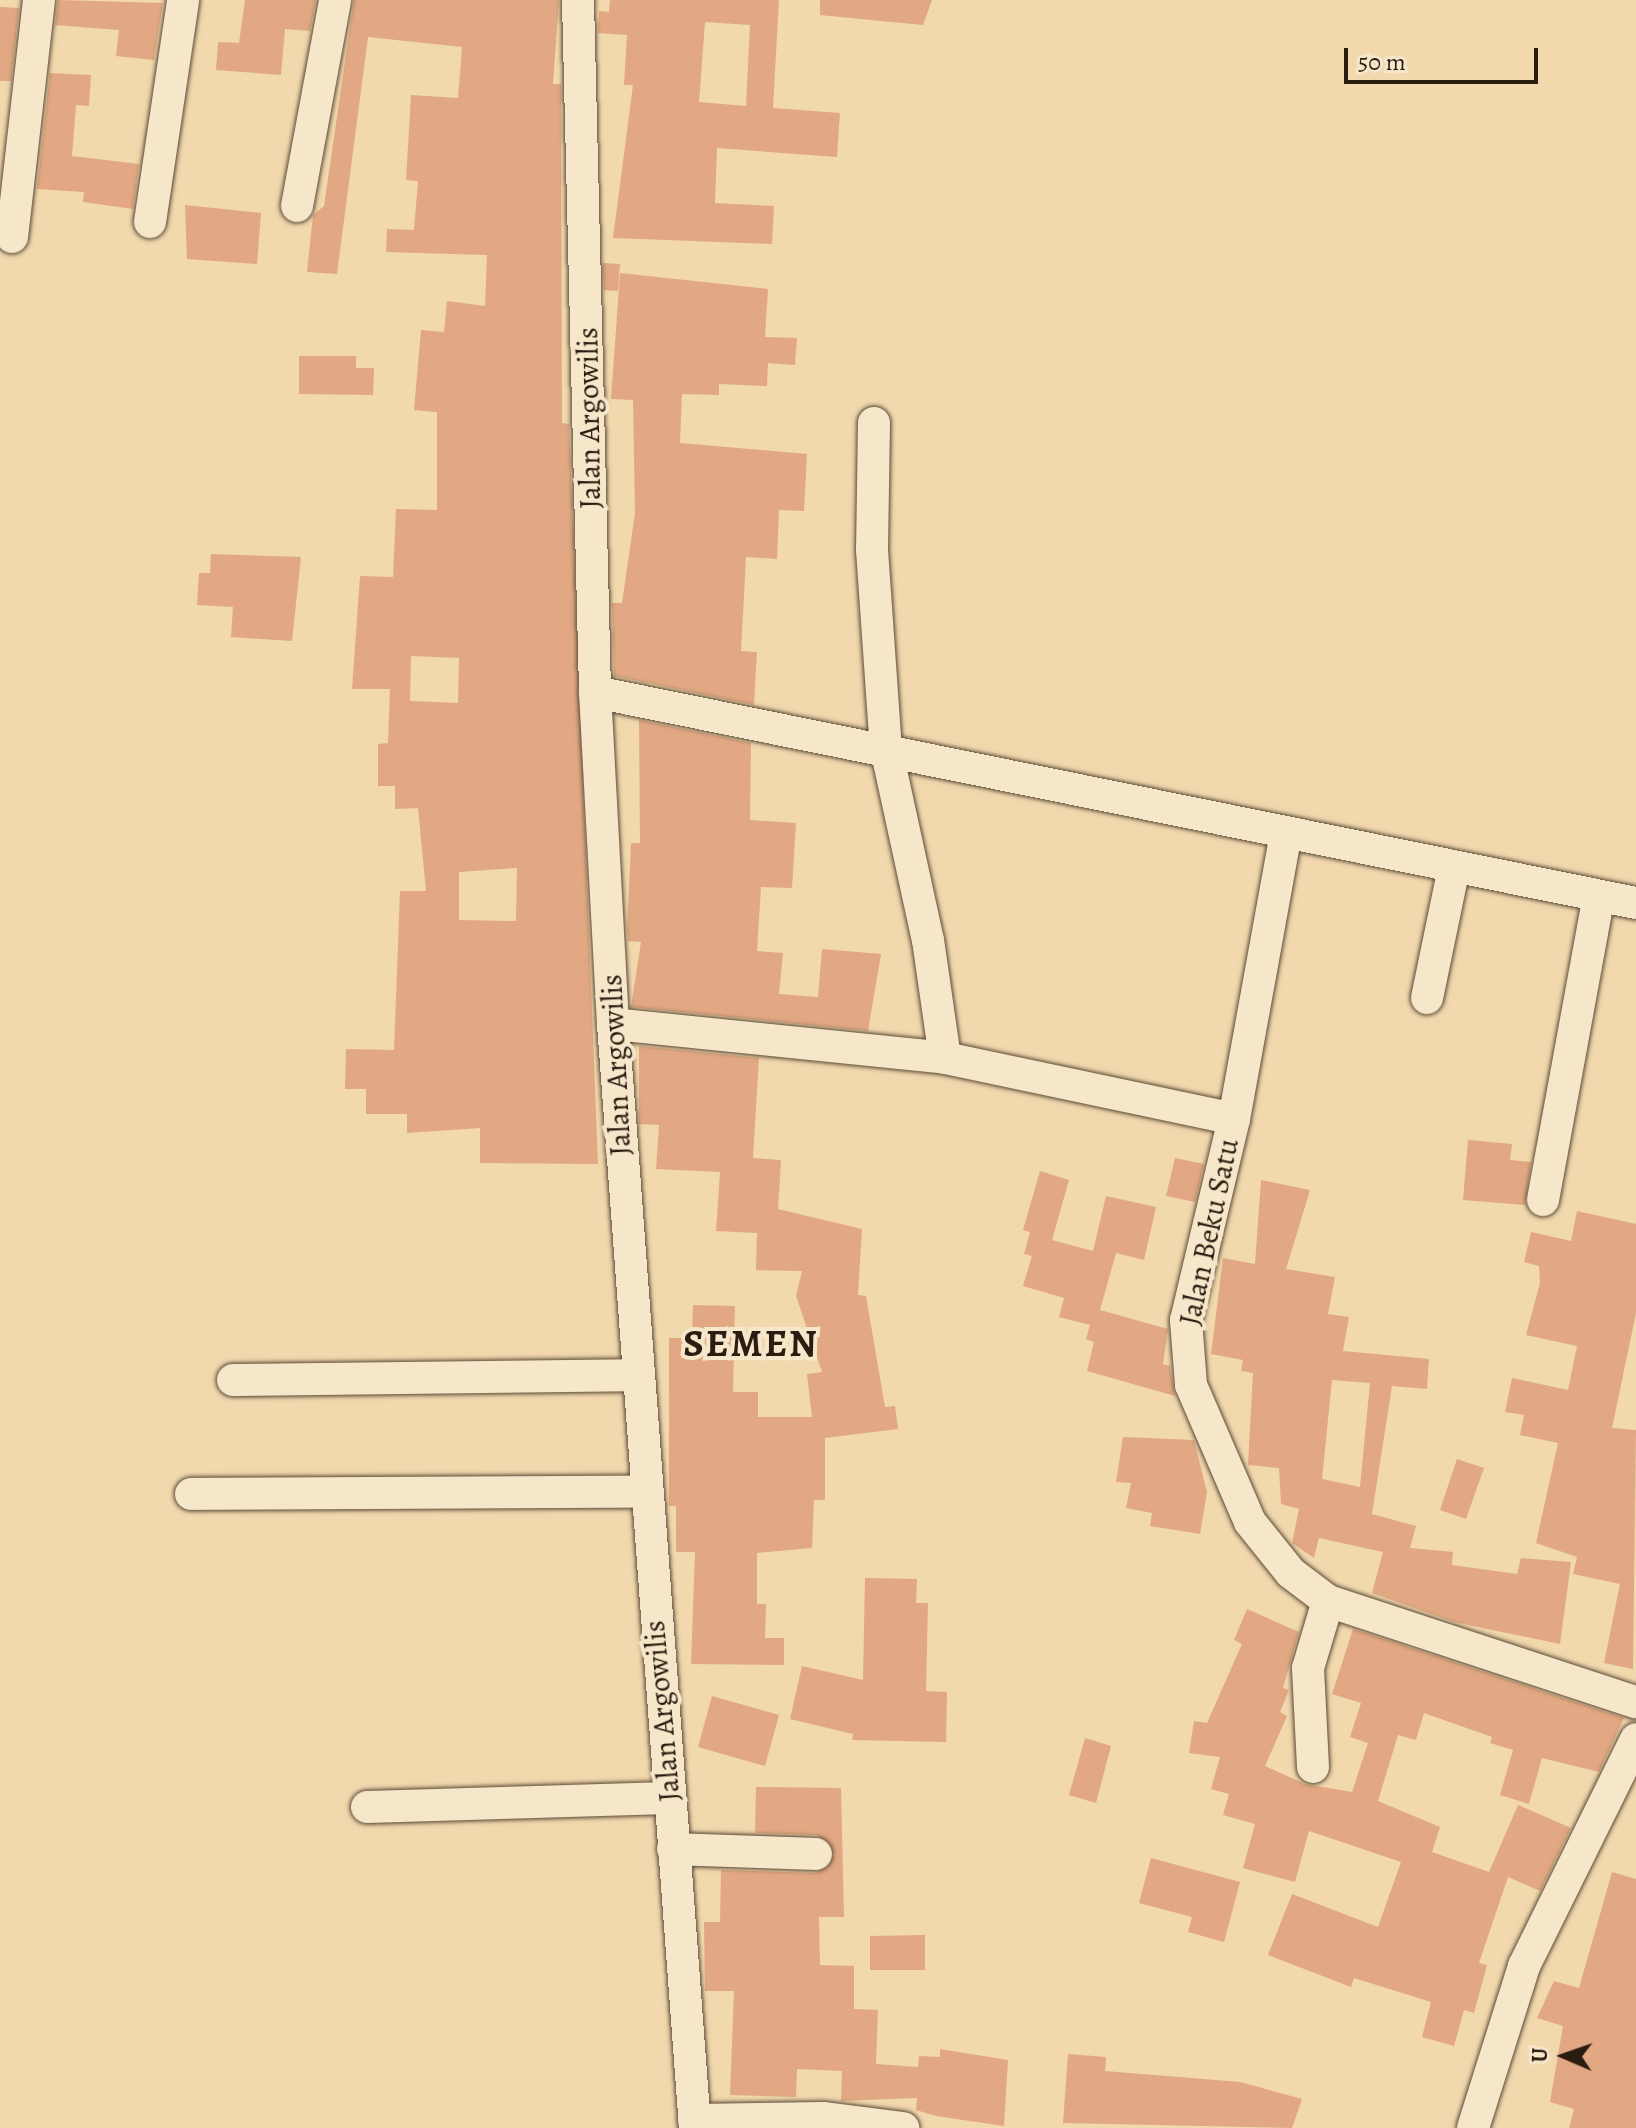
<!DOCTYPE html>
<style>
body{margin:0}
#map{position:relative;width:1636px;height:2128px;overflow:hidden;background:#f1d8ad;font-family:Alegreya,serif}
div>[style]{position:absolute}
.building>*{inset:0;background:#e1a883}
.roads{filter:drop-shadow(0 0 2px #5c4b38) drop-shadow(0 0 2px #5c4b38)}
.minor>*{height:32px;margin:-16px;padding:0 16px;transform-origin:16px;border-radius:16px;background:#f6e6ca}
span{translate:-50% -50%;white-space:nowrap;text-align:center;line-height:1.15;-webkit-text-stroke:8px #f6e6ca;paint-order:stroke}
.street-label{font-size:30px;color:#2b1c11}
.district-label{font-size:38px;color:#2b1c11;font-weight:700;letter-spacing:2px}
.north{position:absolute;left:1524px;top:2016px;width:80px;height:80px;-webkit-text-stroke:6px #f6e6ca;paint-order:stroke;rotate:272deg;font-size:22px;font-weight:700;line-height:32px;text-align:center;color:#2b1c11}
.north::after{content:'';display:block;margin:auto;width:28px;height:36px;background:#2b1c11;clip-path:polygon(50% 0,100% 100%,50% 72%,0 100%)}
.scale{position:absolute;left:1344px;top:48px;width:194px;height:36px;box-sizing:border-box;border:4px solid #2b1c11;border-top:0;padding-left:10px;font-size:24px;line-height:28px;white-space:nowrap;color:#2b1c11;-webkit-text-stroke:6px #f6e6ca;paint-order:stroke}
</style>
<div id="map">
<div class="building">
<div style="clip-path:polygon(58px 0,163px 3px,154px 60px,116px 56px,119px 30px,55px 25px)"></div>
<div style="clip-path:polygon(245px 0,316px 0,310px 31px,285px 29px,281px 75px,216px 70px,218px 42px,239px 43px)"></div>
<div style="clip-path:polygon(evenodd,354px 0,559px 0,553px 84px,561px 84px,562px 423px,569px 424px,598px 1164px,480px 1163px,480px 1128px,407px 1133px,407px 1114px,366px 1114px,366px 1089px,345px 1089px,346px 1049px,394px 1050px,400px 891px,426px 891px,418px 808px,395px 809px,395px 786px,378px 786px,378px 744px,388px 743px,390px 689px,352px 689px,360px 576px,393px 577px,396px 509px,437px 510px,437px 412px,414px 410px,421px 330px,444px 332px,447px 301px,485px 306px,487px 255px,386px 252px,387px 229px,414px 230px,418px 181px,406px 180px,411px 95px,458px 98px,462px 47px,368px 37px,337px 274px,307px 272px,313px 215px,324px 206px,354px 0,411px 656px,459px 658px,458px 703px,410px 701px,411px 656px,354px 0,517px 868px,516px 921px,459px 920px,459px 872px,517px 868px)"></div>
<div style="clip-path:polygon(evenodd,610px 0,779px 0,773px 108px,840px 113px,837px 157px,717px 148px,715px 203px,774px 206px,772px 244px,613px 238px,633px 85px,624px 85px,627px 35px,598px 33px,599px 11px,609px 12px,610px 0,705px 22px,750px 25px,746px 106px,699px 102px,705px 22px)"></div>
<div style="clip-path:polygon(820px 0,932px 0,923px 25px,820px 15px)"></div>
<div style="clip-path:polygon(0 7px,19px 8px,11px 81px,0 81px)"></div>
<div style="clip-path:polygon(50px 73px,91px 75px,89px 106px,76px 105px,72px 156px,139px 164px,133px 209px,83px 202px,84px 192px,37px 189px)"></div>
<div style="clip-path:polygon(185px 205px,261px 213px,257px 264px,187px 259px)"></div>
<div style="clip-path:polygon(603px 263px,620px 264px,618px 291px,604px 290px)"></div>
<div style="clip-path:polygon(620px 273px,768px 289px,765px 337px,797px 338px,795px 365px,768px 363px,767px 386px,719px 384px,719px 395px,682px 394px,680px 443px,807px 454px,804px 511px,779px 510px,777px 559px,746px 557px,741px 651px,757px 652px,754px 705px,614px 676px,612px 603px,622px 603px,635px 513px,633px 400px,611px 399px)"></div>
<div style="clip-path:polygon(299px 356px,356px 356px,356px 368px,374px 368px,373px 395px,299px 394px)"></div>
<div style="clip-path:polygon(211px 554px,301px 557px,292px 641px,231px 637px,233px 607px,197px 605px,199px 573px,210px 573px)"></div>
<div style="clip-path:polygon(639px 720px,751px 743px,750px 820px,796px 823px,792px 888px,761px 887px,757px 951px,783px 953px,779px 994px,818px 997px,822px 949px,881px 954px,868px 1031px,631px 1007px,641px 942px,628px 941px,627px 930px,631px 843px,640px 843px)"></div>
<div style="clip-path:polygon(639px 1046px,759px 1058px,753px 1158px,781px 1160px,778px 1209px,862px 1229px,858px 1295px,866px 1296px,885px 1407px,895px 1406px,898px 1429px,825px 1438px,825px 1500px,814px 1500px,812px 1548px,757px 1553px,757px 1604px,766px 1604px,765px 1638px,784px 1638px,784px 1665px,691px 1664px,695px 1552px,676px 1552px,676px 1506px,669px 1506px,669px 1338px,692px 1338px,693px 1305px,735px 1306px,733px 1392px,758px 1392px,758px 1417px,812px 1417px,807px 1374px,822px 1372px,796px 1296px,802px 1271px,756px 1270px,757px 1233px,716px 1231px,720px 1172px,656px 1169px,659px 1125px,639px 1124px)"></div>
<div style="clip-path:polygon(1468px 1140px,1512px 1144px,1510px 1160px,1531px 1162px,1525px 1205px,1463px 1200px)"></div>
<div style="clip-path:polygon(1175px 1158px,1204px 1164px,1195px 1202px,1166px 1196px)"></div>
<div style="clip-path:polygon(1040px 1171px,1069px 1180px,1052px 1240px,1093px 1251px,1106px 1196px,1156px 1207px,1144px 1260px,1116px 1253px,1100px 1310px,1168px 1329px,1163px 1364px,1170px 1366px,1175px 1396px,1087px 1371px,1094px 1342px,1086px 1339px,1090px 1325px,1059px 1317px,1064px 1298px,1023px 1286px,1032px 1256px,1024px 1254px,1030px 1232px,1023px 1230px)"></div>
<div style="clip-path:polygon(evenodd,1261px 1180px,1310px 1190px,1286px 1269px,1335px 1277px,1328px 1314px,1349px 1317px,1343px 1351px,1429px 1359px,1427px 1389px,1392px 1386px,1372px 1514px,1416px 1526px,1410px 1548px,1453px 1552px,1452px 1565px,1517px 1574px,1521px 1558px,1571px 1562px,1560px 1644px,1454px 1622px,1372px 1593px,1383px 1552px,1319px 1538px,1314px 1558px,1292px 1543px,1299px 1509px,1281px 1504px,1279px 1468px,1248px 1465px,1253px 1373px,1241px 1371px,1243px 1360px,1211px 1354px,1223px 1258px,1255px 1264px,1261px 1180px,1332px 1380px,1370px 1383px,1360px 1487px,1322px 1479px,1332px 1380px)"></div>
<div style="clip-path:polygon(1577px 1211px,1636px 1224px,1636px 1313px,1612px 1428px,1636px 1430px,1633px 1669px,1604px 1663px,1620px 1584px,1573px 1574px,1577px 1557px,1536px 1543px,1558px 1443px,1520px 1435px,1524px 1415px,1505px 1412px,1512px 1378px,1568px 1390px,1577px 1346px,1526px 1335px,1540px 1283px,1539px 1266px,1524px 1262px,1531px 1232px,1571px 1241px)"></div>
<div style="clip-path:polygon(1123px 1437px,1194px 1440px,1207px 1492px,1200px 1534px,1150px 1526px,1152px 1513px,1126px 1508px,1131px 1483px,1116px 1482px)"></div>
<div style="clip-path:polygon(1457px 1459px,1484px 1468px,1466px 1519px,1440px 1510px)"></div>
<div style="clip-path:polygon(865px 1578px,917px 1579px,916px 1603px,928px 1603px,926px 1691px,947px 1692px,946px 1742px,852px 1740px,853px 1734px,790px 1719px,802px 1666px,863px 1680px)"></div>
<div style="clip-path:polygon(1247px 1609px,1299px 1632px,1283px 1688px,1289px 1690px,1280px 1712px,1287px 1716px,1265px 1766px,1305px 1784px,1352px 1792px,1368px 1743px,1350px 1737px,1361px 1703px,1332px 1694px,1353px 1629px,1624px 1718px,1599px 1772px,1542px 1758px,1529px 1804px,1500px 1795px,1513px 1750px,1490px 1743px,1492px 1737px,1424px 1713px,1416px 1740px,1398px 1735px,1378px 1801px,1440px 1827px,1432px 1852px,1489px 1872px,1518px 1805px,1571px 1828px,1540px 1891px,1508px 1877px,1479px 1963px,1487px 1965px,1474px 2013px,1464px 2010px,1454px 2046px,1422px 2037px,1431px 2002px,1354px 1978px,1351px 1987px,1268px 1955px,1292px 1894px,1378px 1927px,1401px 1862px,1309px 1831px,1295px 1882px,1243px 1868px,1255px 1824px,1223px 1815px,1229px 1794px,1211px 1789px,1220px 1757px,1189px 1753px,1194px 1721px,1207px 1723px,1242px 1644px,1234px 1640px)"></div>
<div style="clip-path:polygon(712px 1696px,779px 1715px,765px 1766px,698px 1747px)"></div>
<div style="clip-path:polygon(1085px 1738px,1111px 1746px,1096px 1803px,1069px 1795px)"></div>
<div style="clip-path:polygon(756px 1787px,841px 1788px,844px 1917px,819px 1917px,820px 1965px,854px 1966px,854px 2009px,878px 2010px,876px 2064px,918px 2067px,919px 2056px,940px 2057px,940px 2049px,1008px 2060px,1004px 2126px,936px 2116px,916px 2110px,917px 2098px,841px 2101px,842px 2071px,797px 2069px,796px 2097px,730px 2095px,734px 1991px,705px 1991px,704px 1922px,720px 1922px,721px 1870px,816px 1873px,835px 1855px,817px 1835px,755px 1833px)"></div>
<div style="clip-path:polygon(1151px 1858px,1240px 1882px,1224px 1942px,1188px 1932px,1192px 1917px,1139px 1903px)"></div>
<div style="clip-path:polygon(1612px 1872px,1636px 1879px,1636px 2128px,1569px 2128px,1574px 2109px,1550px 2102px,1563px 2026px,1537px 2018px,1554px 1981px,1579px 1988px)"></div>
<div style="clip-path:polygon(925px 1935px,925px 1970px,870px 1970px,870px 1936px)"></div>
<div style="clip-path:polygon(1068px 2054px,1106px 2057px,1105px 2071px,1240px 2082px,1302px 2099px,1292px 2128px,1063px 2123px)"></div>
</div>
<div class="roads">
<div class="minor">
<div style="left:578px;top:0;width:692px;rotate:88.59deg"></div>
<div style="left:595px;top:692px;width:332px;rotate:86.9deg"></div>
<div style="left:613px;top:1024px;width:1107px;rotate:85.75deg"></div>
<div style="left:297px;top:206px;width:209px;rotate:-79.5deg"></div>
<div style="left:150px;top:222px;width:224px;rotate:-81.5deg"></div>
<div style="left:12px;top:237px;width:239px;rotate:-83.5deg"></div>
<div style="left:874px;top:423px;width:127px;rotate:90.9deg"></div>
<div style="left:872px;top:550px;width:198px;rotate:86deg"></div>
<div style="left:886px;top:748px;width:197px;rotate:77.7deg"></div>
<div style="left:928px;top:940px;width:119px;rotate:81.8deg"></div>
<div style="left:595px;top:692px;width:1062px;rotate:11.46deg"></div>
<div style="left:1286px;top:833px;width:291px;rotate:100.3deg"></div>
<div style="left:1234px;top:1119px;width:207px;rotate:103.4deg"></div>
<div style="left:1186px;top:1320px;width:65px;rotate:85.6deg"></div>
<div style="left:1191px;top:1385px;width:149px;rotate:66.7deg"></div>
<div style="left:1250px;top:1522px;width:65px;rotate:51.2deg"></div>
<div style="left:1291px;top:1573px;width:46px;rotate:37.1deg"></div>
<div style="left:1328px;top:1601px;width:324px;rotate:18.2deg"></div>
<div style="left:1427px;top:998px;width:133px;rotate:-78.3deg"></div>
<div style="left:613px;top:1024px;width:334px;rotate:5.8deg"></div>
<div style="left:945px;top:1058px;width:295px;rotate:11.9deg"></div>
<div style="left:1543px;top:1200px;width:309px;rotate:-79.6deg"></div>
<div style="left:233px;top:1380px;width:402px;rotate:-0.7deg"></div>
<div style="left:191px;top:1494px;width:452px;rotate:-0.3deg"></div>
<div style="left:1313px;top:1767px;width:99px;rotate:-92.9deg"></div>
<div style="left:1308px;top:1668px;width:70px;rotate:-73.4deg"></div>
<div style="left:367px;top:1807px;width:302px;rotate:-1.7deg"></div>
<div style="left:673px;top:1849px;width:143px;rotate:2deg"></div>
<div style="left:694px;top:2120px;width:129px;rotate:-0.9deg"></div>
<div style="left:823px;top:2118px;width:81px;rotate:7.1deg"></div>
<div style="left:1473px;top:2128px;width:170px;rotate:-72.5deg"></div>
<div style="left:1524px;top:1966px;width:253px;rotate:-63.7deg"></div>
</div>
</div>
<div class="street-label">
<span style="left:589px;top:418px;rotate:-91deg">Jalan Argowilis</span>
<span style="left:616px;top:1065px;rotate:-93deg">Jalan Argowilis</span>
<span style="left:1209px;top:1232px;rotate:-78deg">Jalan Beku Satu</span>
<span style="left:662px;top:1711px;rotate:-95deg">Jalan Argowilis</span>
</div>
<div class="district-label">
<span style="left:751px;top:1344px">SEMEN</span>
</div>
<div class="north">U</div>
<div class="scale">50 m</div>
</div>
